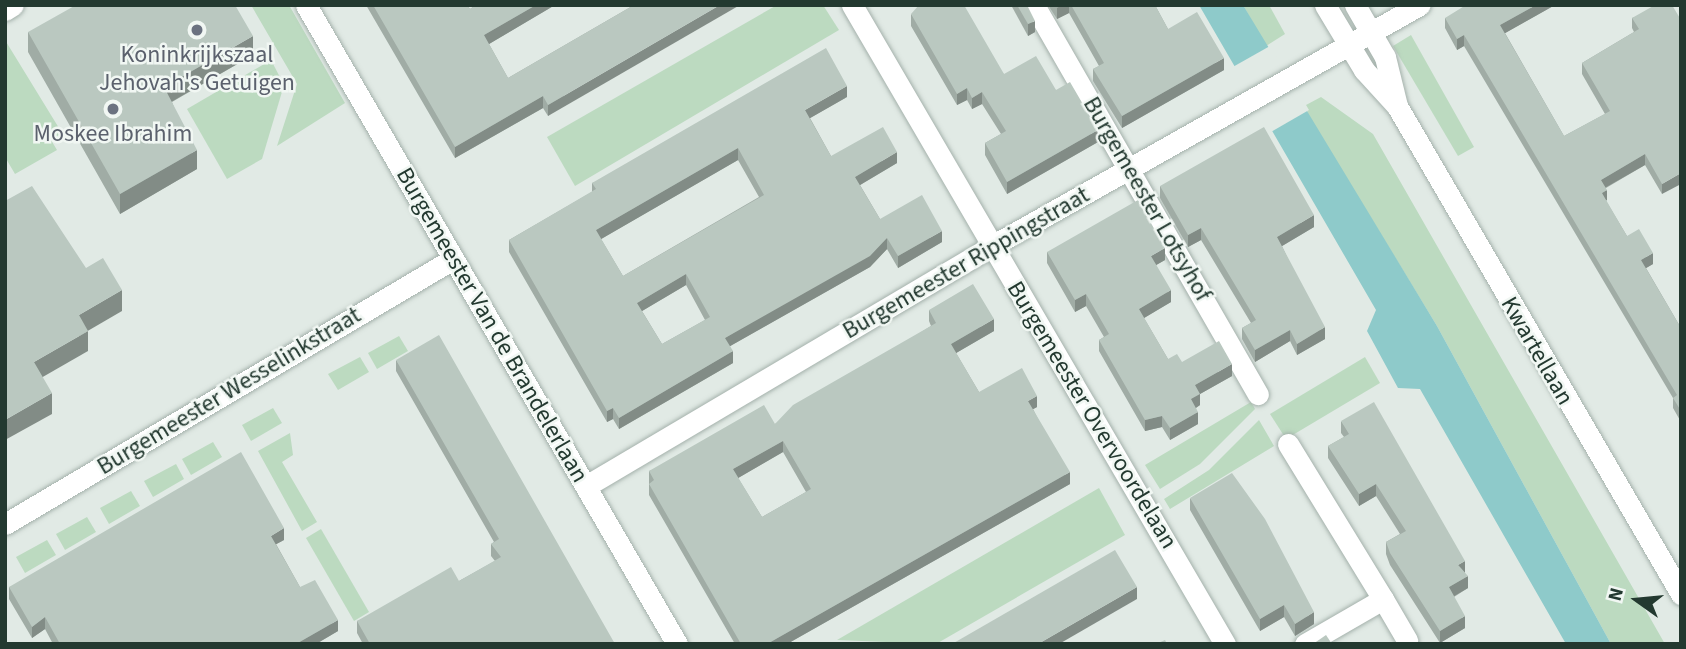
<!DOCTYPE html>
<style>
body{margin:0}
#map{position:relative;width:1686px;height:649px;overflow:hidden;background:#e1eae5;font-family:"Source Sans 3",sans-serif}
div>[style]{position:absolute}
.green>*{inset:0;background:#bcdac0}
.water>*{inset:0;background:#8ecaca}
.pier>*{inset:0;background:#e1eae5}
.roads{filter:drop-shadow(0 0 2px #a4b1ab) drop-shadow(0 0 2px #a4b1ab)}
.minor>*{height:21px;margin:-10.5px;padding:0 10.5px;transform-origin:10.5px;border-radius:10.5px;background:#fff}
.wall>*{inset:0;background:#a0aca5}
.shaded-wall>*{inset:0;background:#828c86}
.building>*{inset:0;background:#bac8c0}
.dots>*{width:19px;height:19px;translate:-50% -50%;box-sizing:border-box;border:4px solid #f1f7f3;border-radius:50%}
span{translate:-50% -50%;white-space:nowrap;text-align:center;line-height:1.15;-webkit-text-stroke:5px #f1f7f3;paint-order:stroke}
.worship-label{font-size:24px;color:#5b616d}
.street-label{font-size:24px;color:#233930}
.frame{position:absolute;inset:0;border:7px solid #233930;pointer-events:none}
.north{position:absolute;left:1602px;top:565px;width:70px;height:70px;-webkit-text-stroke:5px #f1f7f3;paint-order:stroke;rotate:285deg;font-size:19px;font-weight:700;line-height:28px;text-align:center;color:#233930}
.north::after{content:'';display:block;margin:auto;width:24px;height:32px;background:#233930;clip-path:polygon(50% 0,100% 100%,50% 72%,0 100%)}
</style>
<div id="map">
<div class="green">
<div style="clip-path:polygon(251px 5px,289px 5px,345px 103px,277px 146px,297px 84px)"></div>
<div style="clip-path:polygon(777px 5px,823px 5px,839px 30px,575px 186px,547px 137px)"></div>
<div style="clip-path:polygon(1243px 5px,1269px 5px,1285px 34px,1266px 46px)"></div>
<div style="clip-path:polygon(1411px 35px,1474px 147px,1458px 156px,1393px 46px)"></div>
<div style="clip-path:polygon(5px 40px,62px 133px,51px 140px,57px 150px,15px 174px,5px 157px)"></div>
<div style="clip-path:polygon(271px 60px,284px 85px,262px 159px,227px 179px,187px 109px)"></div>
<div style="clip-path:polygon(1321px 97px,1373px 134px,1665px 644px,1611px 644px,1437px 326px,1308px 115px,1306px 105px)"></div>
<div style="clip-path:polygon(399px 336px,408px 351px,377px 369px,368px 353px)"></div>
<div style="clip-path:polygon(360px 357px,369px 372px,338px 390px,328px 374px)"></div>
<div style="clip-path:polygon(1365px 357px,1380px 383px,1286px 439px,1270px 414px)"></div>
<div style="clip-path:polygon(1251px 402px,1255px 409px,1200px 464px,1160px 489px,1145px 465px)"></div>
<div style="clip-path:polygon(273px 408px,282px 423px,251px 441px,242px 425px)"></div>
<div style="clip-path:polygon(1259px 420px,1274px 446px,1170px 509px,1164px 499px,1209px 470px)"></div>
<div style="clip-path:polygon(290px 433px,293px 455px,282px 462px,317px 522px,302px 531px,258px 451px)"></div>
<div style="clip-path:polygon(213px 442px,222px 457px,191px 475px,182px 459px)"></div>
<div style="clip-path:polygon(176px 464px,184px 479px,153px 497px,144px 481px)"></div>
<div style="clip-path:polygon(1099px 488px,1125px 535px,936px 644px,837px 640px)"></div>
<div style="clip-path:polygon(131px 491px,140px 506px,109px 524px,100px 508px)"></div>
<div style="clip-path:polygon(87px 517px,96px 532px,65px 550px,56px 534px)"></div>
<div style="clip-path:polygon(321px 529px,369px 612px,354px 621px,306px 538px)"></div>
<div style="clip-path:polygon(47px 540px,56px 555px,25px 573px,16px 557px)"></div>
</div>
<div class="water">
<div style="clip-path:polygon(1199px 5px,1243px 5px,1437px 326px,1611px 644px,1566px 644px,1420px 389px,1398px 388px,1367px 331px,1376px 310px)"></div>
</div>
<div class="pier">
<div style="clip-path:polygon(1270px 46px,1309px 110px,1269px 133px,1231px 68px)"></div>
</div>
<div class="roads">
<div class="minor">
<div style="left:306px;top:5px;width:739px;rotate:59.86deg"></div>
<div style="left:852px;top:5px;width:740px;rotate:59.73deg"></div>
<div style="left:1034px;top:5px;width:449px;rotate:60.1deg"></div>
<div style="left:1325px;top:5px;width:76px;rotate:59deg"></div>
<div style="left:1364px;top:70px;width:49px;rotate:47.5deg"></div>
<div style="left:1397px;top:106px;width:565px;rotate:59.8deg"></div>
<div style="left:1355px;top:5px;width:60px;rotate:60deg"></div>
<div style="left:1385px;top:57px;width:50px;rotate:76.2deg"></div>
<div style="left:5px;top:10px;width:9px;rotate:-32deg"></div>
<div style="left:1288px;top:444px;width:182px;rotate:58.5deg"></div>
<div style="left:1383px;top:599px;width:90px;rotate:150deg"></div>
<div style="left:586px;top:486px;width:469px;rotate:-30.6deg"></div>
<div style="left:990px;top:247px;width:493px;rotate:-29.4deg"></div>
<div style="left:5px;top:524px;width:521px;rotate:-30.61deg"></div>
<div style="left:1383px;top:599px;width:48px;rotate:59.7deg"></div>
</div>
</div>
<div class="wall">
<div style="clip-path:polygon(366px 5px,467px 5px,470px 9px,476px 5px,555px 5px,489px 44px,508px 78px,634px 5px,548px 116px,543px 108px,455px 158px)"></div>
<div style="clip-path:polygon(1011px 5px,1027px 5px,1035px 32px,1028px 36px)"></div>
<div style="clip-path:polygon(1048px 5px,1155px 5px,1168px 29px,1224px 70px,1122px 128px,1093px 81px,1093px 69px,1099px 66px,1069px 13px,1057px 19px)"></div>
<div style="clip-path:polygon(1555px 5px,1505px 33px,1564px 136px,1605px 114px,1582px 74px,1582px 63px,1634px 32px,1632px 28px,1632px 18px,1672px 5px,1662px 194px,1645px 165px,1606px 188px,1606px 201px,1627px 236px,1653px 264px,1646px 268px,1681px 328px,1681px 422px,1673px 408px,1673px 398px,1464px 46px,1457px 50px,1445px 28px,1445px 18px)"></div>
<div style="clip-path:polygon(911px 14px,1004px 74px,1056px 90px,1098px 142px,1007px 194px,985px 155px,985px 143px,1001px 134px,982px 104px,972px 109px,967px 100px,957px 105px,911px 26px)"></div>
<div style="clip-path:polygon(28px 32px,253px 55px,172px 102px,197px 169px,120px 214px,28px 52px)"></div>
<div style="clip-path:polygon(evenodd,847px 97px,810px 118px,831px 156px,897px 163px,860px 185px,880px 219px,942px 242px,898px 268px,887px 249px,870px 267px,730px 346px,733px 363px,619px 429px,613px 419px,607px 422px,509px 252px,509px 240px,592px 192px,592px 183px,847px 97px,738px 160px,759px 197px,623px 276px,601px 239px,738px 160px,847px 97px,686px 285px,705px 320px,662px 344px,642px 311px,686px 285px)"></div>
<div style="clip-path:polygon(1160px 186px,1314px 227px,1282px 246px,1325px 339px,1297px 355px,1290px 341px,1255px 362px,1242px 339px,1242px 328px,1251px 323px,1201px 240px,1188px 247px,1160px 198px)"></div>
<div style="clip-path:polygon(1047px 252px,1165px 260px,1156px 265px,1171px 302px,1144px 318px,1168px 359px,1232px 376px,1200px 394px,1200px 405px,1196px 408px,1198px 424px,1170px 440px,1162px 427px,1145px 431px,1099px 351px,1099px 340px,1104px 337px,1086px 306px,1075px 312px,1047px 263px)"></div>
<div style="clip-path:polygon(evenodd,929px 310px,994px 331px,956px 353px,979px 392px,1037px 407px,1033px 409px,1070px 484px,787px 644px,735px 644px,649px 495px,649px 471px,775px 424px,931px 326px,929px 321px,929px 310px,783px 452px,806px 492px,762px 517px,738px 478px,783px 452px)"></div>
<div style="clip-path:polygon(396px 360px,615px 644px,363px 644px,357px 633px,357px 621px,459px 581px,495px 561px,491px 556px,491px 544px,494px 542px,396px 371px)"></div>
<div style="clip-path:polygon(1341px 421px,1465px 573px,1468px 588px,1454px 597px,1465px 628px,1440px 643px,1390px 565px,1386px 554px,1386px 542px,1400px 534px,1376px 496px,1359px 506px,1328px 458px,1328px 446px,1344px 437px,1341px 433px)"></div>
<div style="clip-path:polygon(1190px 498px,1314px 624px,1295px 636px,1284px 617px,1260px 631px,1190px 510px)"></div>
<div style="clip-path:polygon(284px 540px,276px 544px,300px 587px,338px 631px,316px 644px,53px 644px,45px 629px,32px 638px,9px 599px,9px 587px)"></div>
</div>
<div class="shaded-wall">
<div style="clip-path:polygon(536px 5px,555px 5px,484px 47px,484px 35px)"></div>
<div style="clip-path:polygon(720px 5px,740px 5px,548px 116px,548px 105px)"></div>
<div style="clip-path:polygon(1062px 5px,1069px 5px,1069px 13px,1057px 19px,1057px 8px)"></div>
<div style="clip-path:polygon(1536px 5px,1555px 5px,1500px 36px,1500px 25px)"></div>
<div style="clip-path:polygon(1035px 21px,1035px 32px,1028px 36px,1028px 24px)"></div>
<div style="clip-path:polygon(1464px 35px,1464px 46px,1457px 50px,1457px 39px)"></div>
<div style="clip-path:polygon(253px 36px,253px 55px,164px 106px,164px 87px)"></div>
<div style="clip-path:polygon(1224px 58px,1224px 70px,1122px 128px,1122px 116px)"></div>
<div style="clip-path:polygon(847px 86px,847px 97px,805px 121px,805px 110px)"></div>
<div style="clip-path:polygon(967px 88px,967px 100px,957px 105px,957px 94px)"></div>
<div style="clip-path:polygon(982px 92px,982px 104px,972px 109px,972px 98px)"></div>
<div style="clip-path:polygon(543px 96px,543px 108px,455px 158px,455px 147px)"></div>
<div style="clip-path:polygon(1098px 130px,1098px 142px,1007px 194px,1007px 182px)"></div>
<div style="clip-path:polygon(738px 148px,738px 160px,596px 242px,596px 230px)"></div>
<div style="clip-path:polygon(197px 150px,197px 169px,120px 214px,120px 194px)"></div>
<div style="clip-path:polygon(897px 152px,897px 163px,855px 188px,855px 177px)"></div>
<div style="clip-path:polygon(1645px 154px,1645px 165px,1601px 190px,1601px 180px)"></div>
<div style="clip-path:polygon(1681px 173px,1681px 184px,1662px 194px,1662px 184px)"></div>
<div style="clip-path:polygon(1607px 190px,1607px 200px,1602px 204px,1602px 193px)"></div>
<div style="clip-path:polygon(1314px 215px,1314px 227px,1277px 249px,1277px 237px)"></div>
<div style="clip-path:polygon(1201px 228px,1201px 240px,1188px 247px,1188px 235px)"></div>
<div style="clip-path:polygon(942px 231px,942px 242px,898px 268px,898px 256px)"></div>
<div style="clip-path:polygon(887px 238px,887px 249px,870px 267px,725px 349px,725px 338px)"></div>
<div style="clip-path:polygon(1165px 248px,1165px 260px,1151px 268px,1151px 256px)"></div>
<div style="clip-path:polygon(1653px 253px,1653px 264px,1641px 271px,1641px 260px)"></div>
<div style="clip-path:polygon(686px 274px,686px 285px,637px 314px,637px 303px)"></div>
<div style="clip-path:polygon(122px 290px,122px 311px,79px 336px,79px 315px)"></div>
<div style="clip-path:polygon(1171px 290px,1171px 302px,1139px 321px,1139px 309px)"></div>
<div style="clip-path:polygon(1086px 294px,1086px 306px,1075px 312px,1075px 300px)"></div>
<div style="clip-path:polygon(994px 319px,994px 331px,951px 356px,951px 344px)"></div>
<div style="clip-path:polygon(1325px 327px,1325px 339px,1297px 355px,1297px 344px)"></div>
<div style="clip-path:polygon(1290px 330px,1290px 341px,1255px 362px,1255px 350px)"></div>
<div style="clip-path:polygon(88px 331px,88px 351px,34px 382px,34px 362px)"></div>
<div style="clip-path:polygon(733px 351px,733px 363px,619px 429px,619px 418px)"></div>
<div style="clip-path:polygon(1232px 364px,1232px 376px,1200px 394px,1200px 405px,1191px 411px,1191px 399px,1195px 385px)"></div>
<div style="clip-path:polygon(52px 393px,52px 414px,5px 440px,5px 420px)"></div>
<div style="clip-path:polygon(1037px 396px,1037px 407px,1028px 412px,1028px 401px)"></div>
<div style="clip-path:polygon(613px 408px,613px 419px,607px 422px,607px 411px)"></div>
<div style="clip-path:polygon(1198px 412px,1198px 424px,1170px 440px,1170px 428px)"></div>
<div style="clip-path:polygon(1162px 416px,1162px 427px,1145px 431px,1145px 420px)"></div>
<div style="clip-path:polygon(783px 441px,783px 452px,733px 481px,733px 469px)"></div>
<div style="clip-path:polygon(1070px 472px,1070px 484px,787px 644px,767px 644px)"></div>
<div style="clip-path:polygon(1376px 484px,1376px 496px,1359px 506px,1359px 494px)"></div>
<div style="clip-path:polygon(284px 528px,284px 540px,271px 547px,271px 536px)"></div>
<div style="clip-path:polygon(1465px 561px,1465px 573px,1458px 565px)"></div>
<div style="clip-path:polygon(1468px 576px,1468px 588px,1449px 599px,1449px 587px)"></div>
<div style="clip-path:polygon(1137px 587px,1137px 599px,1059px 644px,1038px 644px)"></div>
<div style="clip-path:polygon(1284px 605px,1284px 617px,1260px 631px,1260px 619px)"></div>
<div style="clip-path:polygon(1314px 612px,1314px 624px,1295px 636px,1295px 624px)"></div>
<div style="clip-path:polygon(1465px 616px,1465px 628px,1440px 643px,1440px 631px)"></div>
<div style="clip-path:polygon(45px 617px,45px 629px,32px 638px,32px 627px)"></div>
<div style="clip-path:polygon(338px 620px,338px 631px,316px 644px,296px 644px)"></div>
</div>
<div class="building">
<div style="clip-path:polygon(76px 5px,235px 5px,253px 36px,164px 87px,197px 150px,120px 194px,28px 32px)"></div>
<div style="clip-path:polygon(373px 5px,467px 5px,470px 9px,476px 5px,536px 5px,484px 35px,508px 78px,634px 5px,720px 5px,548px 105px,543px 96px,455px 147px)"></div>
<div style="clip-path:polygon(919px 5px,964px 5px,1004px 74px,1036px 56px,1056px 90px,1070px 82px,1098px 130px,1007px 182px,985px 143px,1006px 131px,982px 92px,972px 98px,967px 88px,957px 94px,911px 14px)"></div>
<div style="clip-path:polygon(1017px 5px,1027px 5px,1035px 21px,1028px 24px)"></div>
<div style="clip-path:polygon(1071px 5px,1155px 5px,1168px 29px,1197px 12px,1224px 58px,1122px 116px,1093px 69px,1104px 63px)"></div>
<div style="clip-path:polygon(1466px 5px,1536px 5px,1500px 25px,1564px 136px,1610px 111px,1582px 63px,1639px 29px,1632px 18px,1655px 5px,1672px 5px,1681px 20px,1681px 173px,1662px 184px,1645px 154px,1601px 180px,1607px 190px,1602px 193px,1627px 236px,1639px 229px,1653px 253px,1641px 260px,1681px 328px,1681px 411px,1673px 398px,1677px 395px,1464px 35px,1457px 39px,1445px 18px)"></div>
<div style="clip-path:polygon(evenodd,826px 48px,847px 86px,805px 110px,831px 156px,883px 127px,897px 152px,855px 177px,880px 219px,922px 195px,942px 231px,898px 256px,887px 238px,870px 256px,725px 338px,733px 351px,619px 418px,613px 408px,607px 411px,509px 240px,596px 189px,592px 183px,826px 48px,738px 148px,764px 195px,623px 276px,596px 230px,738px 148px,826px 48px,686px 274px,710px 317px,662px 344px,637px 303px,686px 274px)"></div>
<div style="clip-path:polygon(1264px 127px,1314px 215px,1277px 237px,1325px 327px,1297px 344px,1290px 330px,1255px 350px,1242px 328px,1256px 320px,1201px 228px,1188px 235px,1160px 186px)"></div>
<div style="clip-path:polygon(32px 186px,86px 268px,103px 258px,122px 290px,79px 315px,88px 331px,34px 362px,52px 393px,5px 420px,5px 201px)"></div>
<div style="clip-path:polygon(1138px 200px,1165px 248px,1151px 256px,1171px 290px,1139px 309px,1168px 359px,1177px 354px,1182px 362px,1219px 341px,1232px 364px,1195px 385px,1200px 394px,1191px 399px,1198px 412px,1170px 428px,1162px 416px,1145px 420px,1099px 340px,1109px 334px,1086px 294px,1075px 300px,1047px 252px)"></div>
<div style="clip-path:polygon(evenodd,973px 284px,994px 319px,951px 344px,979px 392px,1022px 368px,1037px 396px,1028px 401px,1070px 472px,767px 644px,741px 644px,649px 484px,654px 480px,649px 471px,764px 405px,775px 424px,793px 405px,936px 323px,929px 310px,973px 284px,783px 441px,811px 489px,762px 517px,733px 469px,783px 441px)"></div>
<div style="clip-path:polygon(439px 335px,615px 644px,370px 644px,357px 621px,451px 567px,459px 581px,501px 557px,491px 544px,499px 539px,396px 360px)"></div>
<div style="clip-path:polygon(1374px 402px,1465px 561px,1458px 565px,1468px 576px,1449px 587px,1465px 616px,1440px 631px,1390px 553px,1386px 542px,1406px 531px,1376px 484px,1359px 494px,1328px 446px,1349px 434px,1341px 421px)"></div>
<div style="clip-path:polygon(241px 452px,284px 528px,271px 536px,300px 587px,315px 580px,338px 620px,296px 644px,60px 644px,45px 617px,32px 627px,9px 587px)"></div>
<div style="clip-path:polygon(1232px 473px,1265px 519px,1314px 612px,1295px 624px,1284px 605px,1260px 619px,1190px 498px)"></div>
<div style="clip-path:polygon(1115px 550px,1137px 587px,1038px 644px,952px 644px)"></div>
<div style="clip-path:polygon(1326px 635px,1332px 644px,1313px 644px)"></div>
<div style="clip-path:polygon(1165px 640px,1167px 644px,1156px 644px)"></div>
</div>
<div class="dots">
<div style="left:197px;top:30px;background:#6b7280"></div>
<div style="left:113px;top:109px;background:#6b7280"></div>
</div>
<div class="worship-label">
<span style="left:197px;top:69px">Koninkrijkszaal<br>Jehovah's Getuigen</span>
<span style="left:113px;top:134px">Moskee Ibrahim</span>
</div>
<div class="street-label">
<span style="left:1147px;top:199px;rotate:60deg">Burgemeester Lotsyhof</span>
<span style="left:966px;top:263px;rotate:-30deg">Burgemeester Rippingstraat</span>
<span style="left:492px;top:325px;rotate:60deg">Burgemeester Van de Brandelerlaan</span>
<span style="left:1537px;top:351px;rotate:60deg">Kwartellaan</span>
<span style="left:229px;top:391px;rotate:-31deg">Burgemeester Wesselinkstraat</span>
<span style="left:1092px;top:415px;rotate:59deg">Burgemeester Overvoordelaan</span>
</div>
<div class="frame"></div>
<div class="north">N</div>
</div>
